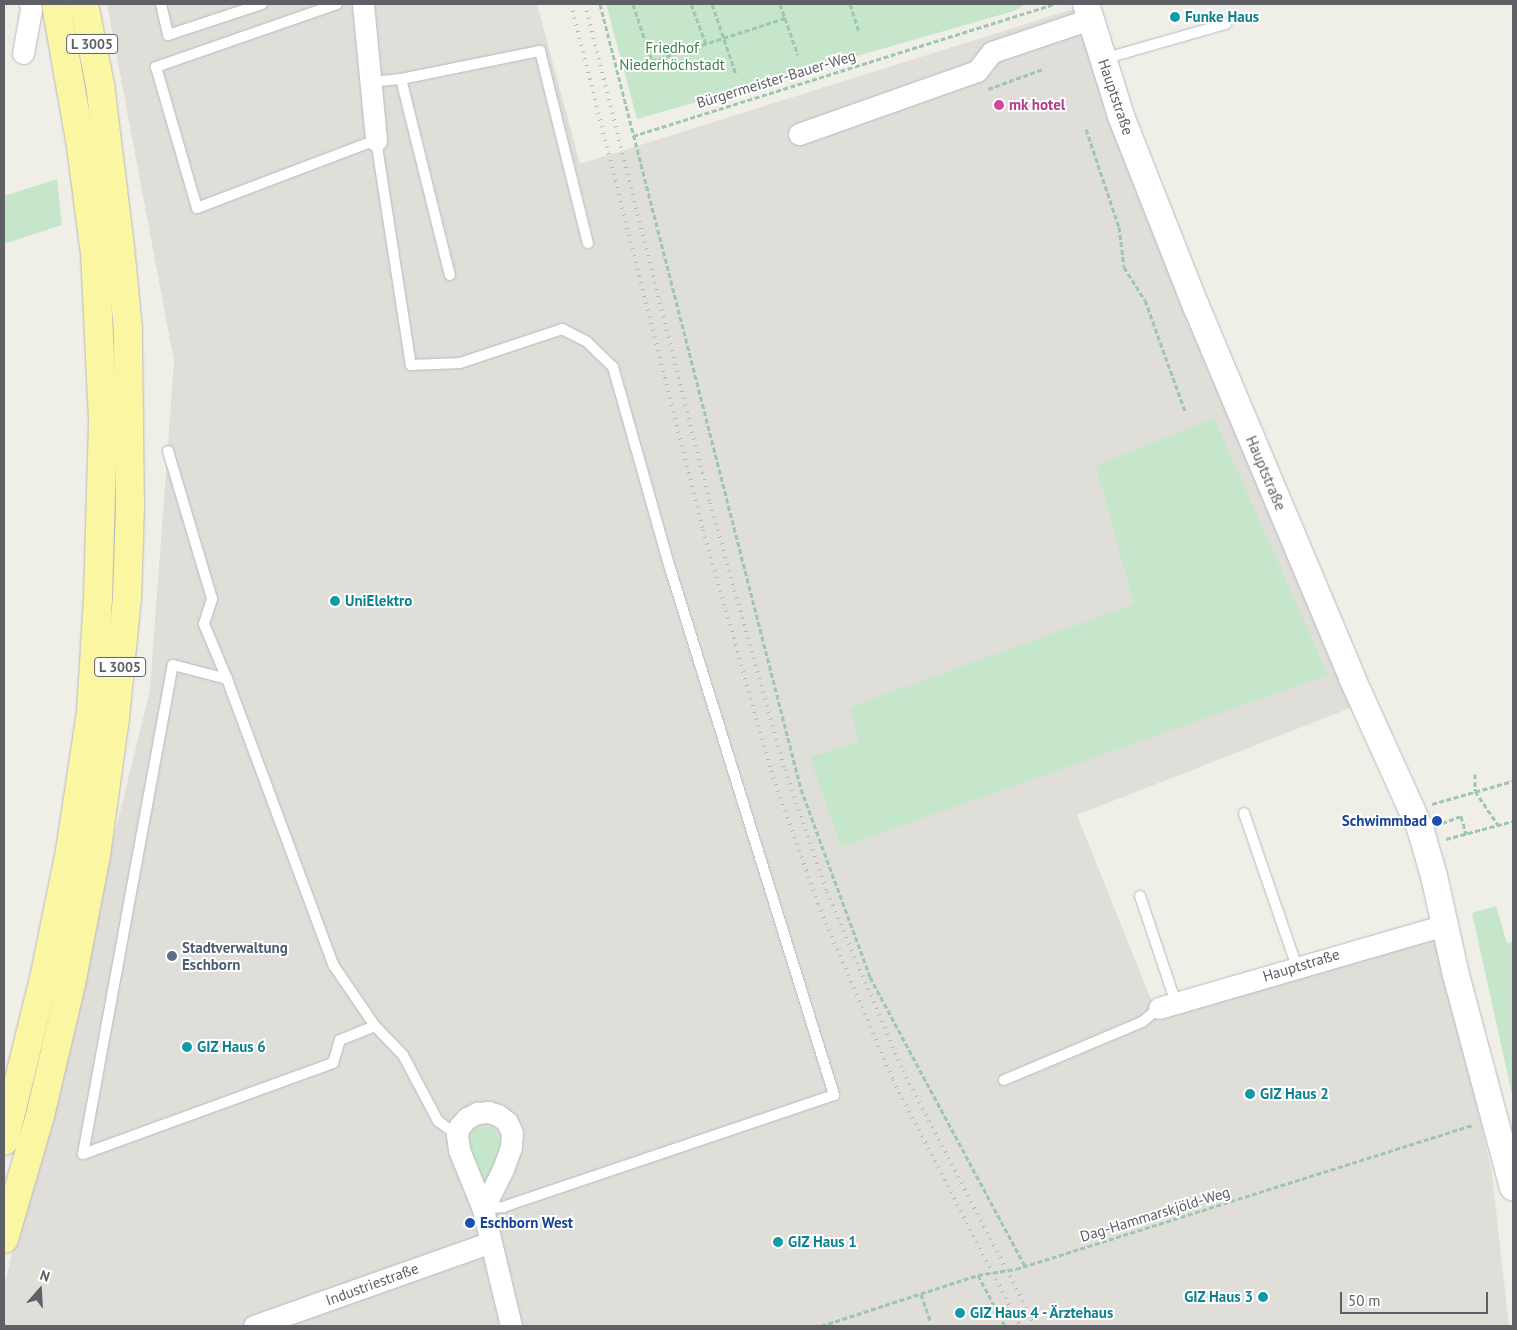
<!DOCTYPE html>
<meta charset="utf-8">
<style>
body{margin:0}
#map{position:relative;width:1517px;height:1330px;overflow:hidden;background:#f0efe7;font-family:"PT Sans",sans-serif}
div>[style]{position:absolute}
.industrial>*{inset:0;background:#dfded9}
.green>*{inset:0;background:#c5e6cb}
.path>*{height:3px;margin-top:-1.5px;transform-origin:0;background:repeating-linear-gradient(90deg,#9ec6b1 0 5px,transparent 0 7.5px)}
.roads{filter:drop-shadow(0 0 1px #b9bac0) drop-shadow(0 0 1px #b9bac0)}
.service>*{height:10px;margin:-5px;padding:0 5px;transform-origin:5px;border-radius:5px;background:#fff}
.minor>*{height:21px;margin:-10.5px;padding:0 10.5px;transform-origin:10.5px;border-radius:10.5px;background:#fff}
.tertiary>*{height:26px;margin:-13px;padding:0 13px;transform-origin:13px;border-radius:13px;background:#fff}
.trunk>*{height:28px;margin:-14px;padding:0 14px;transform-origin:14px;border-radius:14px;background:#faf6a2}
.rail>*{height:4px;margin-top:-2px;transform-origin:0;background:repeating-linear-gradient(90deg,#b7b7b8 0 1px,transparent 0 7px)}
.dots>*{width:14px;height:14px;translate:-50% -50%;box-sizing:border-box;border:2px solid #fff;border-radius:50%}
span{translate:-50% -50%;white-space:nowrap;text-align:center;line-height:1.15;-webkit-text-stroke:4px #fff;paint-order:stroke}
.shield-label span{padding:1px 4px;background:#fff;border:1px solid;border-radius:4px;-webkit-text-stroke-width:0}
.shield-label{font-size:14px;color:#5e6066;font-weight:700}
.culture-label{font-size:15px;color:#0d838f;font-weight:700}
.left{translate:0 -50%;text-align:left}
.right{translate:-100% -50%;text-align:right}
.park-label{font-size:15px;color:#398349}
.street-label{font-size:15px;color:#5e6066}
.hotel-label{font-size:15px;color:#b23c85;font-weight:700}
.transit-label{font-size:15px;color:#164399;font-weight:700}
.service-label{font-size:15px;color:#4e5e75;font-weight:700}
.frame{position:absolute;inset:0;border:5px solid #5e6066;pointer-events:none}
.north{position:absolute;left:15px;top:1265px;width:50px;height:50px;-webkit-text-stroke:4px #fff;paint-order:stroke;rotate:19deg;font-size:14px;font-weight:700;line-height:20px;text-align:center;color:#5e6066}
.north::after{content:'';display:block;margin:auto;width:18px;height:22px;background:#5e6066;clip-path:polygon(50% 0,100% 100%,50% 72%,0 100%)}
.scale{position:absolute;left:1340px;top:1292px;width:148px;height:22px;box-sizing:border-box;border:2px solid #5e6066;border-top:0;padding-left:6px;font-size:15px;line-height:18px;white-space:nowrap;color:#5e6066;-webkit-text-stroke:4px #fff;paint-order:stroke}
</style>
<div id="map">
<div class="industrial">
<div style="clip-path:polygon(107px 4px,537px 4px,580px 164px,1083px 6px,1113px 105px,1103px 107px,1216px 386px,1353px 707px,1077px 815px,1152px 1002px,1435px 917px,1492px 1173px,1509px 1326px,4px 1326px,4px 1286px,150px 690px,174px 361px)"></div>
</div>
<div class="green">
<div style="clip-path:polygon(606px 4px,1026px 4px,1014px 11px,637px 119px)"></div>
<div style="clip-path:polygon(57px 179px,62px 225px,4px 244px,4px 196px)"></div>
<div style="clip-path:polygon(1214px 418px,1328px 675px,841px 847px,810px 757px,859px 742px,850px 707px,1134px 604px,1096px 466px)"></div>
<div style="clip-path:polygon(1496px 906px,1507px 943px,1513px 942px,1513px 1099px,1472px 913px)"></div>
<div style="clip-path:polygon(479px 1126px,493px 1127px,501px 1138px,502px 1145px,485px 1188px,474px 1169px,467px 1141px,469px 1134px)"></div>
</div>
<div class="path">
<div style="left:600px;top:4px;width:810px;rotate:75.64deg"></div>
<div style="left:801px;top:789px;width:200px;rotate:69.8deg"></div>
<div style="left:870px;top:977px;width:328px;rotate:61.8deg"></div>
<div style="left:633px;top:4px;width:60px;rotate:71.6deg"></div>
<div style="left:652px;top:61px;width:140px;rotate:-17.9deg"></div>
<div style="left:691px;top:4px;width:43px;rotate:69.4deg"></div>
<div style="left:712px;top:4px;width:74px;rotate:71.1deg"></div>
<div style="left:780px;top:4px;width:54px;rotate:70.6deg"></div>
<div style="left:850px;top:4px;width:29px;rotate:72deg"></div>
<div style="left:988px;top:89px;width:59px;rotate:-20deg"></div>
<div style="left:1086px;top:129px;width:103px;rotate:71.4deg"></div>
<div style="left:1119px;top:227px;width:40px;rotate:82.9deg"></div>
<div style="left:1124px;top:267px;width:39px;rotate:58deg"></div>
<div style="left:1145px;top:300px;width:118px;rotate:70.2deg"></div>
<div style="left:633px;top:136px;width:442px;rotate:-17.4deg"></div>
<div style="left:1475px;top:774px;width:17px;rotate:90deg"></div>
<div style="left:1475px;top:791px;width:41px;rotate:55.9deg"></div>
<div style="left:1432px;top:804px;width:84px;rotate:-15.9deg"></div>
<div style="left:1442px;top:823px;width:20px;rotate:-20deg"></div>
<div style="left:1461px;top:816px;width:19px;rotate:74deg"></div>
<div style="left:1446px;top:839px;width:69px;rotate:-15deg"></div>
<div style="left:978px;top:1275px;width:58px;rotate:62.1deg"></div>
<div style="left:921px;top:1294px;width:28px;rotate:71deg"></div>
<div style="left:821px;top:1326px;width:165px;rotate:-18deg"></div>
<div style="left:978px;top:1275px;width:38px;rotate:-9deg"></div>
<div style="left:1016px;top:1269px;width:480px;rotate:-17.5deg"></div>
</div>
<div class="roads">
<div class="service">
<div style="left:161px;top:4px;width:32px;rotate:77deg"></div>
<div style="left:168px;top:35px;width:99px;rotate:-18.3deg"></div>
<div style="left:337px;top:4px;width:192px;rotate:160.8deg"></div>
<div style="left:156px;top:67px;width:147px;rotate:73.8deg"></div>
<div style="left:197px;top:208px;width:191px;rotate:-20.8deg"></div>
<div style="left:376px;top:140px;width:228px;rotate:81.2deg"></div>
<div style="left:411px;top:365px;width:49px;rotate:-2.3deg"></div>
<div style="left:460px;top:363px;width:108px;rotate:-18.4deg"></div>
<div style="left:562px;top:329px;width:28px;rotate:27deg"></div>
<div style="left:587px;top:342px;width:36px;rotate:44deg"></div>
<div style="left:613px;top:367px;width:209px;rotate:74.2deg"></div>
<div style="left:670px;top:568px;width:552px;rotate:72.71deg"></div>
<div style="left:834px;top:1095px;width:348px;rotate:161.3deg"></div>
<div style="left:504px;top:1207px;width:21px;rotate:175deg"></div>
<div style="left:1103px;top:59px;width:128px;rotate:-15.9deg"></div>
<div style="left:401px;top:79px;width:202px;rotate:76deg"></div>
<div style="left:371px;top:82px;width:30px;rotate:-6deg"></div>
<div style="left:401px;top:79px;width:142px;rotate:-11.4deg"></div>
<div style="left:540px;top:51px;width:198px;rotate:76deg"></div>
<div style="left:168px;top:451px;width:154px;rotate:73.4deg"></div>
<div style="left:212px;top:599px;width:26px;rotate:108deg"></div>
<div style="left:204px;top:624px;width:60px;rotate:67.3deg"></div>
<div style="left:1244px;top:813px;width:163px;rotate:71deg"></div>
<div style="left:1140px;top:896px;width:113px;rotate:71.4deg"></div>
<div style="left:375px;top:1026px;width:38px;rotate:158deg"></div>
<div style="left:340px;top:1040px;width:24px;rotate:107deg"></div>
<div style="left:333px;top:1063px;width:266px;rotate:160deg"></div>
<div style="left:83px;top:1154px;width:497px;rotate:-79.6deg"></div>
<div style="left:173px;top:665px;width:56px;rotate:14.5deg"></div>
<div style="left:227px;top:679px;width:306px;rotate:69.6deg"></div>
<div style="left:334px;top:966px;width:73px;rotate:55.7deg"></div>
<div style="left:375px;top:1026px;width:40px;rotate:46deg"></div>
<div style="left:403px;top:1055px;width:75px;rotate:62.1deg"></div>
<div style="left:438px;top:1121px;width:24px;rotate:36deg"></div>
<div style="left:1004px;top:1080px;width:150px;rotate:-22.8deg"></div>
<div style="left:1142px;top:1022px;width:22px;rotate:-39deg"></div>
</div>
<div class="minor">
<div style="left:363px;top:4px;width:137px;rotate:84.5deg"></div>
<div style="left:23px;top:53px;width:44px;rotate:-79.5deg"></div>
<div style="left:31px;top:10px;width:6px;rotate:-99deg"></div>
<div style="left:799px;top:134px;width:189px;rotate:-19.5deg"></div>
<div style="left:977px;top:71px;width:24px;rotate:-52deg"></div>
<div style="left:992px;top:52px;width:103px;rotate:-18.6deg"></div>
<div style="left:1159px;top:1008px;width:297px;rotate:-16.2deg"></div>
<div style="left:483px;top:1209px;width:45px;rotate:-63.4deg"></div>
<div style="left:503px;top:1169px;width:23px;rotate:-70deg"></div>
<div style="left:511px;top:1147px;width:14px;rotate:-86deg"></div>
<div style="left:512px;top:1133px;width:12px;rotate:-114deg"></div>
<div style="left:507px;top:1122px;width:11px;rotate:-142deg"></div>
<div style="left:498px;top:1115px;width:10px;rotate:-163deg"></div>
<div style="left:488px;top:1112px;width:11px;rotate:175deg"></div>
<div style="left:477px;top:1113px;width:11px;rotate:153deg"></div>
<div style="left:467px;top:1118px;width:12px;rotate:132deg"></div>
<div style="left:459px;top:1127px;width:8px;rotate:104deg"></div>
<div style="left:457px;top:1135px;width:15px;rotate:82deg"></div>
<div style="left:459px;top:1150px;width:64px;rotate:67.9deg"></div>
<div style="left:483px;top:1209px;width:120px;rotate:76.5deg"></div>
<div style="left:254px;top:1326px;width:249px;rotate:-19.5deg"></div>
</div>
<div class="tertiary">
<div style="left:1086px;top:4px;width:117px;rotate:72.6deg"></div>
<div style="left:1121px;top:116px;width:204px;rotate:68.5deg"></div>
<div style="left:1196px;top:306px;width:403px;rotate:67.2deg"></div>
<div style="left:1352px;top:678px;width:165px;rotate:65.6deg"></div>
<div style="left:1420px;top:828px;width:50px;rotate:73.7deg"></div>
<div style="left:1434px;top:876px;width:101px;rotate:77.5deg"></div>
<div style="left:1456px;top:975px;width:220px;rotate:75deg"></div>
</div>
<div class="trunk">
<div style="left:4px;top:1141px;width:172px;rotate:-76.2deg"></div>
<div style="left:45px;top:974px;width:126px;rotate:-78.5deg"></div>
<div style="left:70px;top:851px;width:141px;rotate:-81.4deg"></div>
<div style="left:91px;top:712px;width:113px;rotate:-86.5deg"></div>
<div style="left:98px;top:599px;width:178px;rotate:-88.4deg"></div>
<div style="left:103px;top:421px;width:167px;rotate:-92.7deg"></div>
<div style="left:95px;top:254px;width:109px;rotate:-97.4deg"></div>
<div style="left:81px;top:146px;width:144px;rotate:-100deg"></div>
<div style="left:4px;top:1239px;width:128px;rotate:-73.7deg"></div>
<div style="left:40px;top:1116px;width:136px;rotate:-76.8deg"></div>
<div style="left:71px;top:984px;width:131px;rotate:-79deg"></div>
<div style="left:96px;top:855px;width:138px;rotate:-82.1deg"></div>
<div style="left:115px;top:718px;width:121px;rotate:-84.3deg"></div>
<div style="left:127px;top:598px;width:92px;rotate:-88.1deg"></div>
<div style="left:130px;top:506px;width:176px;rotate:-90.7deg"></div>
<div style="left:128px;top:330px;width:83px;rotate:-95.5deg"></div>
<div style="left:120px;top:247px;width:163px;rotate:-97deg"></div>
<div style="left:100px;top:85px;width:83px;rotate:-101.2deg"></div>
</div>
</div>
<div class="rail">
<div style="left:571px;top:4px;width:542px;rotate:75.91deg"></div>
<div style="left:703px;top:530px;width:250px;rotate:74.2deg"></div>
<div style="left:771px;top:771px;width:141px;rotate:70.5deg"></div>
<div style="left:818px;top:904px;width:191px;rotate:66.9deg"></div>
<div style="left:893px;top:1080px;width:277px;rotate:62.7deg"></div>
<div style="left:585px;top:4px;width:514px;rotate:75.94deg"></div>
<div style="left:710px;top:503px;width:277px;rotate:74.3deg"></div>
<div style="left:785px;top:770px;width:129px;rotate:71deg"></div>
<div style="left:827px;top:892px;width:194px;rotate:67deg"></div>
<div style="left:903px;top:1071px;width:288px;rotate:62.5deg"></div>
</div>
<div class="dots">
<div style="left:1175px;top:17px;background:#0f9aa8"></div>
<div style="left:999px;top:105px;background:#d1479c"></div>
<div style="left:335px;top:601px;background:#0f9aa8"></div>
<div style="left:1437px;top:821px;background:#1a4fb4"></div>
<div style="left:172px;top:956px;background:#5c6f8a"></div>
<div style="left:187px;top:1047px;background:#0f9aa8"></div>
<div style="left:1250px;top:1094px;background:#0f9aa8"></div>
<div style="left:470px;top:1223px;background:#1a4fb4"></div>
<div style="left:778px;top:1242px;background:#0f9aa8"></div>
<div style="left:1263px;top:1297px;background:#0f9aa8"></div>
<div style="left:960px;top:1313px;background:#0f9aa8"></div>
</div>
<div class="shield-label">
<span style="left:92px;top:44px">L 3005</span>
<span style="left:120px;top:667px">L 3005</span>
</div>
<div class="culture-label">
<span class="left" style="left:1185px;top:17px">Funke Haus</span>
<span class="left" style="left:345px;top:601px">UniElektro</span>
<span class="left" style="left:197px;top:1047px">GIZ Haus 6</span>
<span class="left" style="left:1260px;top:1094px">GIZ Haus 2</span>
<span class="left" style="left:788px;top:1242px">GIZ Haus 1</span>
<span class="right" style="left:1253px;top:1297px">GIZ Haus 3</span>
<span class="left" style="left:970px;top:1313px">GIZ Haus 4 - Ärztehaus</span>
</div>
<div class="park-label">
<span style="left:672px;top:56px">Friedhof<br>Niederhöchstadt</span>
</div>
<div class="street-label">
<span style="left:776px;top:79px;rotate:-17deg">Bürgermeister-Bauer-Weg</span>
<span style="left:1116px;top:97px;rotate:71deg">Hauptstraße</span>
<span style="left:1266px;top:473px;rotate:67deg">Hauptstraße</span>
<span style="left:1301px;top:965px;rotate:-17deg">Hauptstraße</span>
<span style="left:1155px;top:1214px;rotate:-17deg">Dag-Hammarskjöld-Weg</span>
<span style="left:372px;top:1284px;rotate:-20deg">Industriestraße</span>
</div>
<div class="hotel-label">
<span class="left" style="left:1009px;top:105px">mk hotel</span>
</div>
<div class="transit-label">
<span class="right" style="left:1427px;top:821px">Schwimmbad</span>
<span class="left" style="left:480px;top:1223px">Eschborn West</span>
</div>
<div class="service-label">
<span class="left" style="left:182px;top:956px">Stadtverwaltung<br>Eschborn</span>
</div>
<div class="frame"></div>
<div class="north">N</div>
<div class="scale">50 m</div>
</div>
